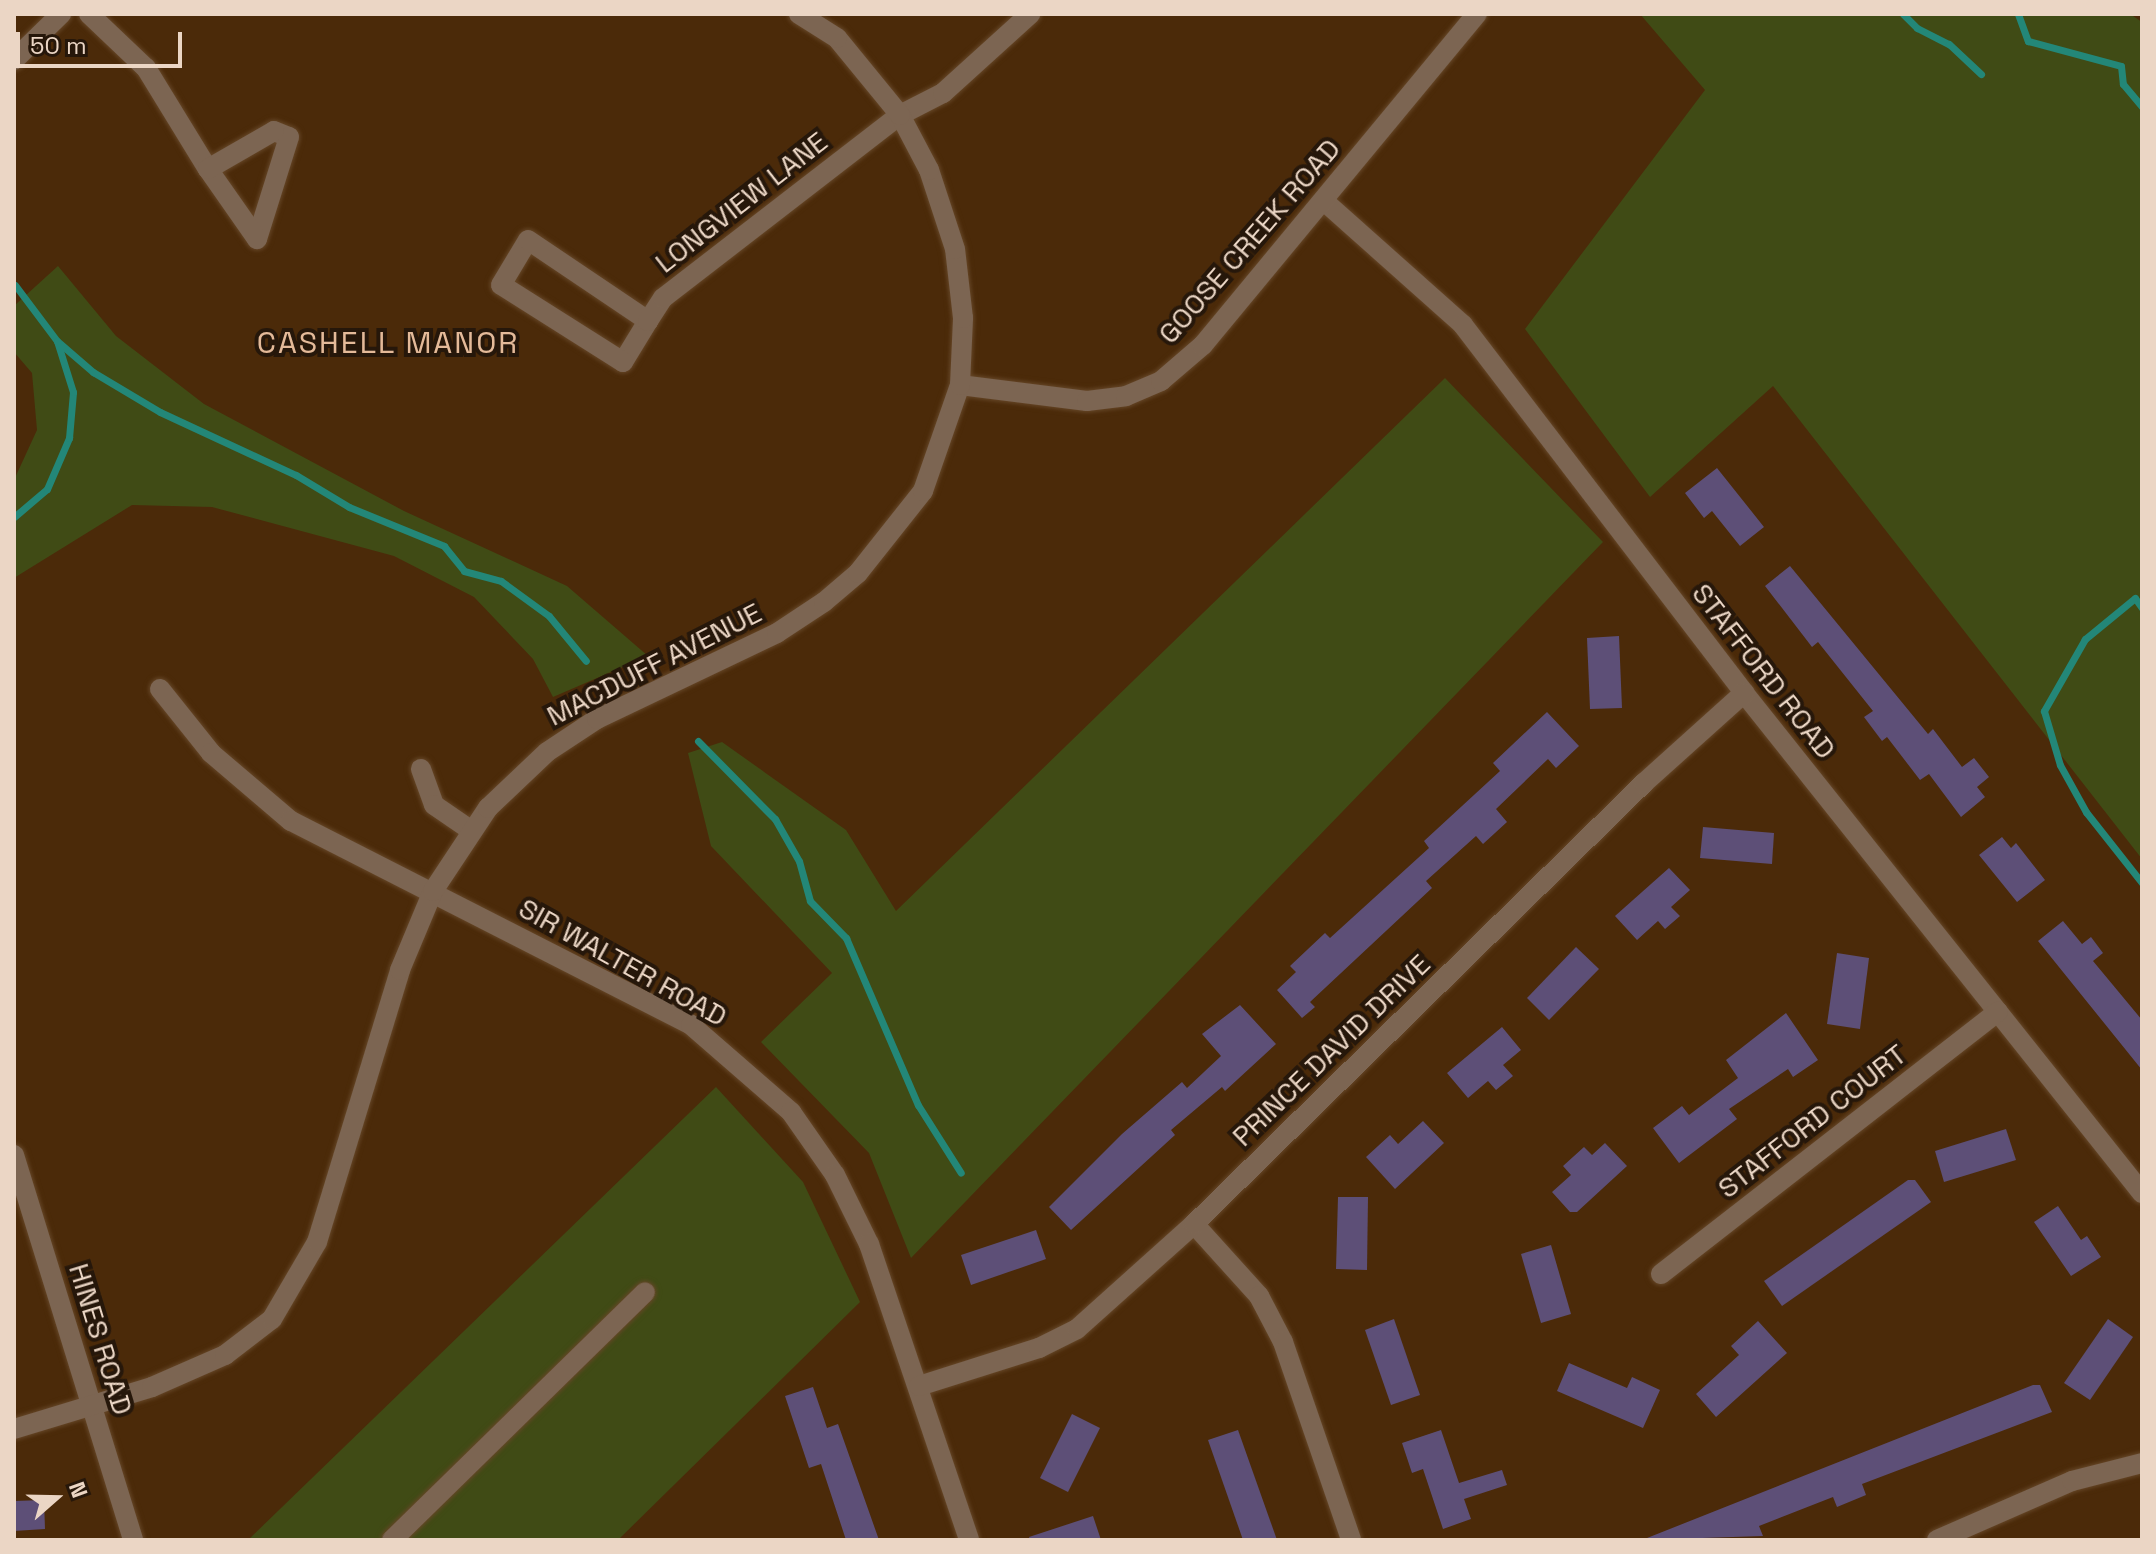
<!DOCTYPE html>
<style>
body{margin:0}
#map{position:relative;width:2156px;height:1554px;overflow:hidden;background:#4b2a09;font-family:"Space Grotesk",sans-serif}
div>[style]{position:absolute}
.green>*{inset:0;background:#404b15}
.stream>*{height:7px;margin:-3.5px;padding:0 3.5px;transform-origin:3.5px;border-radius:3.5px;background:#238778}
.building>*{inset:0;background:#5d4f77}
.roads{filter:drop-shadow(0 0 2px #654627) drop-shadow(0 0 2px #654627)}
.minor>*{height:20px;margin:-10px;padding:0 10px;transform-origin:10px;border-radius:10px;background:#7c6552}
span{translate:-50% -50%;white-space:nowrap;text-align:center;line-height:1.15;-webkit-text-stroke:8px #26170a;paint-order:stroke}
.street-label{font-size:28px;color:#ebd6c5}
.neighbourhood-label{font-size:30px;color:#e4ba99;letter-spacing:2px}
.frame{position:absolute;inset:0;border:16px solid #ebd6c5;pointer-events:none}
.north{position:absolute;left:16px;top:1458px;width:80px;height:80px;-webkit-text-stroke:6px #26170a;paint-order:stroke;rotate:70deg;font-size:22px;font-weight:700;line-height:32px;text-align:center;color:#ebd6c5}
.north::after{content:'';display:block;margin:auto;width:28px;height:36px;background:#ebd6c5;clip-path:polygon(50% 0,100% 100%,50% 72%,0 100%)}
.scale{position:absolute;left:16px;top:32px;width:166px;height:36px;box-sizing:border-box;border:4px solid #ebd6c5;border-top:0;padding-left:10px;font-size:24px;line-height:28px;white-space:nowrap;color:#ebd6c5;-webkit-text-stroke:6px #26170a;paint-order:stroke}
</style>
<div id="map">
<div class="green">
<div style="clip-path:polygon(1640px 14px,2130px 14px,2142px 22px,2142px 859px,1773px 386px,1650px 497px,1525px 329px,1705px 90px)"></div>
<div style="clip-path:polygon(58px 266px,116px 336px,204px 404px,404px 511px,567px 586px,648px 656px,553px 697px,533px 659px,474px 597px,394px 556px,212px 507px,132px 505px,14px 578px,14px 480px,37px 430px,32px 373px,14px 352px,14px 306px)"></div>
<div style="clip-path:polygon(1445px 378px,1603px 542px,911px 1258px,869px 1153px,761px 1042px,832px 973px,711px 846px,688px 753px,722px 742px,846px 830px,896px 911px)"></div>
<div style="clip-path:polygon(716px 1087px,803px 1182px,860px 1302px,618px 1540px,248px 1540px)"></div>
</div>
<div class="stream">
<div style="left:1903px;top:14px;width:20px;rotate:45deg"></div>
<div style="left:1917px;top:28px;width:36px;rotate:27deg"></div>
<div style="left:1949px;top:44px;width:44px;rotate:43.2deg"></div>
<div style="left:2018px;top:14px;width:29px;rotate:70deg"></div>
<div style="left:2028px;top:41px;width:96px;rotate:15deg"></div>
<div style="left:2121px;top:66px;width:18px;rotate:84deg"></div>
<div style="left:2123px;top:84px;width:30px;rotate:50deg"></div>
<div style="left:15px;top:285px;width:70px;rotate:53.1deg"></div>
<div style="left:57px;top:341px;width:48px;rotate:40.7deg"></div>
<div style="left:93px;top:372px;width:78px;rotate:30.8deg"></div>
<div style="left:160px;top:412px;width:150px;rotate:24.9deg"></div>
<div style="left:296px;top:475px;width:62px;rotate:31.1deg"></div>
<div style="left:349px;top:507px;width:103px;rotate:22.3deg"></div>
<div style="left:444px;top:546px;width:32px;rotate:51deg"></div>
<div style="left:464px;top:571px;width:38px;rotate:15deg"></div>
<div style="left:501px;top:581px;width:59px;rotate:36.1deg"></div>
<div style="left:549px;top:616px;width:58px;rotate:50.6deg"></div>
<div style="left:14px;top:517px;width:43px;rotate:-40.3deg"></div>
<div style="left:47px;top:489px;width:56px;rotate:-66.7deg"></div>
<div style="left:69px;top:438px;width:46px;rotate:-85deg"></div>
<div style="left:73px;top:392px;width:53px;rotate:-107.4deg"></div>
<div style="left:2142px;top:608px;width:12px;rotate:-125deg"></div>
<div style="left:2135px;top:598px;width:65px;rotate:140.6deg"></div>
<div style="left:2085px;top:639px;width:83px;rotate:119.7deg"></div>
<div style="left:2044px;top:711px;width:56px;rotate:73.5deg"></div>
<div style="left:2060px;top:765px;width:54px;rotate:61deg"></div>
<div style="left:2086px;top:812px;width:90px;rotate:51.7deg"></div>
<div style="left:698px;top:741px;width:110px;rotate:45.4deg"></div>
<div style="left:775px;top:819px;width:48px;rotate:60.3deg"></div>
<div style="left:799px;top:861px;width:41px;rotate:74.6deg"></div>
<div style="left:810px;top:901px;width:52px;rotate:45.8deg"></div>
<div style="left:846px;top:938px;width:182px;rotate:66.7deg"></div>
<div style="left:918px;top:1105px;width:80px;rotate:57.7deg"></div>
</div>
<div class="building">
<div style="clip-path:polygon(1717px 468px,1764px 527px,1740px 546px,1712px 511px,1704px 518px,1685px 493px)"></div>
<div style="clip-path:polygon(1790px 566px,1928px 734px,1933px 729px,1962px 767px,1974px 758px,1989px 777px,1977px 787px,1985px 797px,1961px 817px,1929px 774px,1920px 780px,1887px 737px,1882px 741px,1864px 717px,1873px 711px,1818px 642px,1812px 647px,1765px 586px)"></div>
<div style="clip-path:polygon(1619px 636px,1622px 708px,1590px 709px,1587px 638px)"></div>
<div style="clip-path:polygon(1547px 712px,1579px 746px,1556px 768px,1548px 759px,1496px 809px,1507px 822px,1483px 844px,1476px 836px,1426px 881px,1432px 888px,1310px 1002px,1315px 1007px,1302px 1018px,1277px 990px,1296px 972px,1290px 966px,1325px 933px,1330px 938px,1429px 848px,1424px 841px,1500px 771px,1493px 763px)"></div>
<div style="clip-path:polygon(1703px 827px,1774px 833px,1772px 864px,1700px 858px)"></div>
<div style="clip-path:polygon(2002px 837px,2011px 848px,2016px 843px,2045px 880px,2017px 902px,1979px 855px)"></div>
<div style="clip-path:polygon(1669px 868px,1690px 890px,1671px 907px,1680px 916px,1665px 929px,1658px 921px,1637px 940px,1615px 916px)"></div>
<div style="clip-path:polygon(2063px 921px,2082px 944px,2091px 937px,2103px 953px,2093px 961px,2142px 1020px,2142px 1070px,2038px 941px)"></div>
<div style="clip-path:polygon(1576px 947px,1599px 969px,1549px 1020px,1527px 998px)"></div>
<div style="clip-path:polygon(1837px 953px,1869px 958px,1860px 1029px,1827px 1024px)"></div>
<div style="clip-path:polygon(1240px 1005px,1276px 1044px,1225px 1091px,1222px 1087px,1171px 1130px,1175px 1135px,1071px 1230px,1049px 1207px,1122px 1134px,1182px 1082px,1187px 1088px,1221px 1056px,1202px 1034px)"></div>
<div style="clip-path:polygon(1786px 1013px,1818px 1060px,1793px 1077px,1788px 1069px,1729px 1109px,1737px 1119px,1679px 1163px,1653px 1128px,1682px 1106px,1689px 1115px,1738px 1078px,1726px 1060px)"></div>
<div style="clip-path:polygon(1502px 1027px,1521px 1050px,1503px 1065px,1513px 1076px,1496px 1090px,1488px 1081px,1468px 1098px,1447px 1073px)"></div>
<div style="clip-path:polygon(1423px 1121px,1444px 1143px,1395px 1189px,1366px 1157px,1390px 1135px,1398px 1144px)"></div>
<div style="clip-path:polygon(2006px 1129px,2016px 1160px,1944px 1182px,1935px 1151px)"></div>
<div style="clip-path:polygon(1605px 1143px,1627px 1166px,1577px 1212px,1570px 1212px,1552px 1192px,1571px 1175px,1563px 1166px,1584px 1147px,1592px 1155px)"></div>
<div style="clip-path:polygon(1908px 1180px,1915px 1180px,1931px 1202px,1782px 1306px,1764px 1281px)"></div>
<div style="clip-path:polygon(1338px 1197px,1368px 1197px,1367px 1270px,1336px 1269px)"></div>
<div style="clip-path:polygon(2058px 1206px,2081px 1240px,2087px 1236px,2101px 1257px,2071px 1276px,2034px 1222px)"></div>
<div style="clip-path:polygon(1036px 1230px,1046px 1259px,971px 1285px,961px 1255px)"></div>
<div style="clip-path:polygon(1551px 1245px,1571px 1314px,1541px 1323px,1521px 1254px)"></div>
<div style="clip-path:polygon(1394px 1319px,1420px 1395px,1391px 1405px,1365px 1330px)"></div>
<div style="clip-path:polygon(2108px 1319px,2133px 1337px,2090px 1400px,2064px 1383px)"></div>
<div style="clip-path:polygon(1758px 1321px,1787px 1353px,1716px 1417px,1696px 1394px,1739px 1355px,1731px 1346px)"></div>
<div style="clip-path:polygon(1569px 1363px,1627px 1388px,1632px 1377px,1660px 1390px,1643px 1428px,1557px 1391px)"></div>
<div style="clip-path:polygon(2033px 1385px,2040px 1385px,2052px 1412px,1862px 1484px,1866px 1495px,1837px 1507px,1833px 1497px,1759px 1526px,1763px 1536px,1642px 1540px)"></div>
<div style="clip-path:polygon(813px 1387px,827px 1428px,838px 1424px,879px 1540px,846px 1540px,821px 1464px,809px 1468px,785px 1396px)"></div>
<div style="clip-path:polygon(1072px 1414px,1100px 1428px,1068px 1492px,1040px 1478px)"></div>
<div style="clip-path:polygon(1238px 1430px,1277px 1540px,1243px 1540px,1208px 1440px)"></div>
<div style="clip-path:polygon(1441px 1430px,1459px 1483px,1502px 1470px,1507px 1485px,1464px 1499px,1471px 1519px,1443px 1529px,1423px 1469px,1412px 1473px,1402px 1443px)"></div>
<div style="clip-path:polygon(44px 1500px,45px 1529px,14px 1531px,14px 1501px)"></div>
<div style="clip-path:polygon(1093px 1516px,1101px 1540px,1030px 1540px,1029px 1537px)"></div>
</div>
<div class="roads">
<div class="minor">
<div style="left:89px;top:14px;width:79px;rotate:43.5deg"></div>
<div style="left:146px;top:68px;width:119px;rotate:58.5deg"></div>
<div style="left:14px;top:60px;width:66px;rotate:-44.4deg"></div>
<div style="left:274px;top:131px;width:16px;rotate:22deg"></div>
<div style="left:289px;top:137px;width:107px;rotate:107.4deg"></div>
<div style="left:257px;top:239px;width:85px;rotate:-125deg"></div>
<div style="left:208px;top:169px;width:76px;rotate:-29.9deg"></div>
<div style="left:1324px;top:201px;width:186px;rotate:41.7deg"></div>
<div style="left:1463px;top:325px;width:463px;rotate:52.6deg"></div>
<div style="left:1744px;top:693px;width:639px;rotate:51.48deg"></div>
<div style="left:648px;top:321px;width:48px;rotate:121.4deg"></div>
<div style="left:623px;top:362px;width:144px;rotate:-147.7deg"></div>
<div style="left:501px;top:285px;width:52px;rotate:-59deg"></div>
<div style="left:528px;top:240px;width:145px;rotate:34deg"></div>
<div style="left:648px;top:321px;width:27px;rotate:-57deg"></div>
<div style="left:663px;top:298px;width:299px;rotate:-37.7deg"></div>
<div style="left:900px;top:115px;width:48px;rotate:-27.1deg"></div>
<div style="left:943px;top:93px;width:118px;rotate:-42.2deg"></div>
<div style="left:960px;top:385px;width:128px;rotate:7.2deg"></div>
<div style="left:1087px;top:401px;width:39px;rotate:-7deg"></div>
<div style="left:1126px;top:396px;width:38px;rotate:-23deg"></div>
<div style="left:1161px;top:381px;width:55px;rotate:-40.6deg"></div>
<div style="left:1203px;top:345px;width:430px;rotate:-50.4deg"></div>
<div style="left:160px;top:689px;width:82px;rotate:51.4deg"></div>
<div style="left:211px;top:753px;width:105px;rotate:40.4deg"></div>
<div style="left:291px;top:821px;width:449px;rotate:27deg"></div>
<div style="left:691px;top:1025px;width:133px;rotate:41deg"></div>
<div style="left:791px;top:1112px;width:77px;rotate:55.1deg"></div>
<div style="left:835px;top:1175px;width:77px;rotate:63.8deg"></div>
<div style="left:869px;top:1244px;width:312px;rotate:71.3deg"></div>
<div style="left:421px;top:769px;width:38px;rotate:70deg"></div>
<div style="left:434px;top:805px;width:46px;rotate:34.4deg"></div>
<div style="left:14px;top:1155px;width:403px;rotate:72.8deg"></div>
<div style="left:1194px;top:1224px;width:97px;rotate:47.9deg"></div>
<div style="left:1259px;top:1296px;width:52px;rotate:62.4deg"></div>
<div style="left:1283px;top:1342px;width:209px;rotate:71deg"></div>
<div style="left:1661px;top:1274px;width:427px;rotate:-37.9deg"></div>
<div style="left:919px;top:1386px;width:126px;rotate:-17.6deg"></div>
<div style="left:1039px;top:1348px;width:42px;rotate:-26.6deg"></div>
<div style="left:1077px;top:1329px;width:157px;rotate:-41.9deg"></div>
<div style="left:1194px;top:1224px;width:630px;rotate:-44.42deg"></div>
<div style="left:1644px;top:783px;width:135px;rotate:-42deg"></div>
<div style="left:14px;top:1429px;width:144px;rotate:-16.9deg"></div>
<div style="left:152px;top:1387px;width:80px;rotate:-23.7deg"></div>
<div style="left:225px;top:1355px;width:59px;rotate:-37.5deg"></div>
<div style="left:272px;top:1319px;width:89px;rotate:-59.7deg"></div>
<div style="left:317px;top:1242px;width:284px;rotate:-73deg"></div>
<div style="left:400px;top:970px;width:86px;rotate:-67.3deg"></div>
<div style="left:433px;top:891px;width:100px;rotate:-56.5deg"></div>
<div style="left:488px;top:808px;width:81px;rotate:-43.5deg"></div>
<div style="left:547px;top:752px;width:60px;rotate:-33.4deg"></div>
<div style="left:597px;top:719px;width:199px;rotate:-25.5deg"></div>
<div style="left:777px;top:633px;width:56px;rotate:-33.4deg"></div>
<div style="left:824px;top:602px;width:45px;rotate:-40.5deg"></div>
<div style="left:858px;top:573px;width:105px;rotate:-51.6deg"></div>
<div style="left:923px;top:491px;width:112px;rotate:-70.8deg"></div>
<div style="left:960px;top:385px;width:67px;rotate:-87.4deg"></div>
<div style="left:963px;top:318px;width:69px;rotate:-96.6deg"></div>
<div style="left:955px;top:249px;width:83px;rotate:-108.2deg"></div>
<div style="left:929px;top:170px;width:62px;rotate:-117.8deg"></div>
<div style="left:900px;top:115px;width:99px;rotate:-129.3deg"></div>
<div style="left:837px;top:38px;width:45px;rotate:-147.7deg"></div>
<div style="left:392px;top:1540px;width:354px;rotate:-44.4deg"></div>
<div style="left:1937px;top:1540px;width:147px;rotate:-23.6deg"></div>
<div style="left:2072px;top:1481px;width:72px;rotate:-14.4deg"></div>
</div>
</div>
<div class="street-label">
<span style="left:741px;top:202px;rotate:-38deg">LONGVIEW LANE</span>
<span style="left:1249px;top:241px;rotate:-49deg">GOOSE CREEK ROAD</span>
<span style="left:654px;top:664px;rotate:-27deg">MACDUFF AVENUE</span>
<span style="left:1764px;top:671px;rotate:52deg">STAFFORD ROAD</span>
<span style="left:623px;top:962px;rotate:29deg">SIR WALTER ROAD</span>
<span style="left:1331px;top:1050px;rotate:-44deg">PRINCE DAVID DRIVE</span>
<span style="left:1812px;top:1121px;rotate:-38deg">STAFFORD COURT</span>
<span style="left:101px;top:1339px;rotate:73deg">HINES ROAD</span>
</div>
<div class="neighbourhood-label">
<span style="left:388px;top:343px">CASHELL MANOR</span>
</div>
<div class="frame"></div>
<div class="north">N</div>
<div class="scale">50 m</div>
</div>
